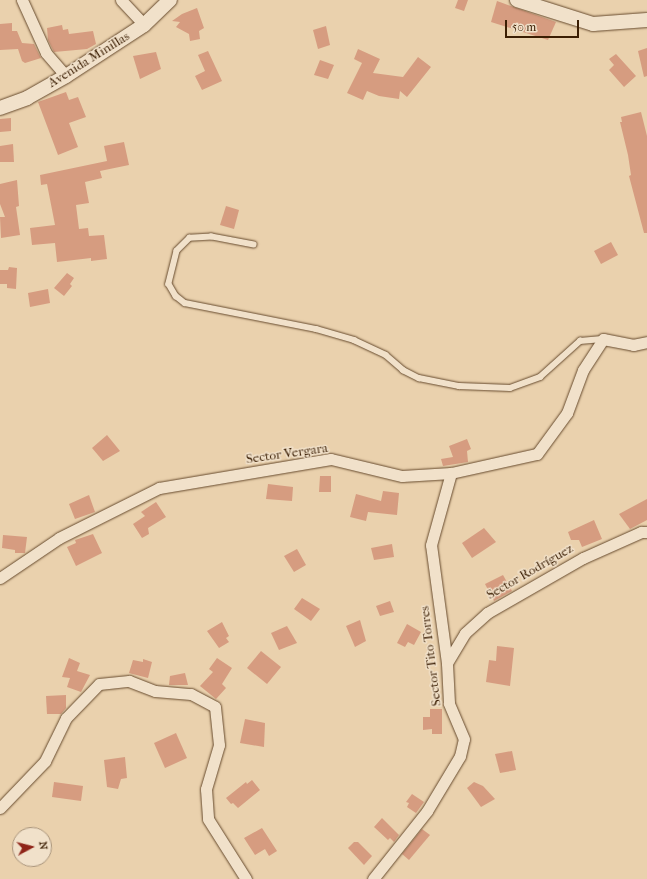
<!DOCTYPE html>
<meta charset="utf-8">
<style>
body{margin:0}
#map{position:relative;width:647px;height:879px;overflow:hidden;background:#ead1ad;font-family:"IM FELL French Canon",serif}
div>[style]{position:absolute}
.building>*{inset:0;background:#d69c80}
.roads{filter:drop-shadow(0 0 1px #674b2e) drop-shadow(0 0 1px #674b2e)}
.service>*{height:5.5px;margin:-2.75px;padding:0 2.75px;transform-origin:2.75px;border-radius:2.75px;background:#f1e1ca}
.minor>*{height:11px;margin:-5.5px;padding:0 5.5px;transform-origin:5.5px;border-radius:5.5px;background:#f1e1ca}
.tertiary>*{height:14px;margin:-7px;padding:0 7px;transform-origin:7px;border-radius:7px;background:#f1e1ca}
span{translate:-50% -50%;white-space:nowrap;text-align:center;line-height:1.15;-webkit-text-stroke:3px #f1e1ca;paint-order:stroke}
.street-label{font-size:13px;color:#3b1e03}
.north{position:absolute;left:12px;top:827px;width:40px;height:40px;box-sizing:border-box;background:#f1e1ca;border:1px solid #a8937a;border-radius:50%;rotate:83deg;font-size:11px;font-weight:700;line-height:16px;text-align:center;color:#3b1e03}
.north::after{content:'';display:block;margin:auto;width:14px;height:18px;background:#8f2418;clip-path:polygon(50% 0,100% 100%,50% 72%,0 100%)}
.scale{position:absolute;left:505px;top:20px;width:74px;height:18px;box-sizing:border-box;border:2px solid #3b1e03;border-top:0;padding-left:5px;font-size:12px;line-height:14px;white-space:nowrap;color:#3b1e03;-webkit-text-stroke:3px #f1e1ca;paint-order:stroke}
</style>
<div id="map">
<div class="building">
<div style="clip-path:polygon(458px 0,468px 0,464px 11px,455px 8px)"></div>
<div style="clip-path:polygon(497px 1px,556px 22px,548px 40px,491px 22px)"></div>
<div style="clip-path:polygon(197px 8px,204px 28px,199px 31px,200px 39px,190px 41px,189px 34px,176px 27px,180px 22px,172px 21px,182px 14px)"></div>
<div style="clip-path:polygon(12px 23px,12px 31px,17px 31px,22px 43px,34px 44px,41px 58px,25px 63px,22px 61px,18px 49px,0 50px,0 24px)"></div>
<div style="clip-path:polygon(62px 25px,63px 30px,68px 29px,69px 34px,93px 31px,96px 44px,87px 49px,54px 52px,48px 40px,47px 28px)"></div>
<div style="clip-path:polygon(326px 26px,330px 45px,318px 49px,313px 30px)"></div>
<div style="clip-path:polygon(647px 48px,647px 76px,644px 77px,638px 51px)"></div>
<div style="clip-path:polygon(358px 49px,380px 59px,373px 73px,403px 77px,418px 57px,431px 67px,407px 97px,400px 91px,399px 99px,379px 96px,367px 91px,363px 100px,347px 93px,362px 63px,354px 59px)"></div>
<div style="clip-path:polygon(208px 51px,222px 81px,202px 90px,195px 76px,205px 71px,198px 55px)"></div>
<div style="clip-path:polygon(156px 52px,161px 69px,140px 79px,133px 56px)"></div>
<div style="clip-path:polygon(616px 54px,636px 76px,624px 87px,609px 70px,614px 65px,609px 59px)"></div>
<div style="clip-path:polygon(320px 60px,334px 65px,328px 79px,314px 75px)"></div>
<div style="clip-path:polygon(66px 92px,69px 100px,78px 97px,86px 117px,69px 123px,78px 147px,58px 155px,38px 102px)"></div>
<div style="clip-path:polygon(641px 112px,647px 136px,647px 233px,644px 233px,629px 176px,631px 175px,628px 155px,620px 122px,622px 122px,621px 117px)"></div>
<div style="clip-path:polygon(11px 118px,11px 131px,0 132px,0 119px)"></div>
<div style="clip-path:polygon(124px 142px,129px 165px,100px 171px,102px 178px,85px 182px,89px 203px,76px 205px,79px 229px,88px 228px,89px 236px,104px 235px,107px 259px,91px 261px,91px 258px,57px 262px,55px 243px,32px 245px,30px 228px,55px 225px,47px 184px,41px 185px,40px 175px,107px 161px,104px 146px)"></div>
<div style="clip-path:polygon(13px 144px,14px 162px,0 162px,0 146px)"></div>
<div style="clip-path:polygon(17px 180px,19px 206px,16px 207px,20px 235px,1px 238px,0 217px,5px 217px,0 204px,0 184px)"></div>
<div style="clip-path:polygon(226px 206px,239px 210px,234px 229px,220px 225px)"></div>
<div style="clip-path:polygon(611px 242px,618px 255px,601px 264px,594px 251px)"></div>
<div style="clip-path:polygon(9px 267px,17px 268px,16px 289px,7px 288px,7px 284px,0 284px,0 270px,8px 270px)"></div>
<div style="clip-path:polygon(67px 273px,74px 278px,70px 284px,72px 286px,64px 296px,54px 288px)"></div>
<div style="clip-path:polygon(48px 289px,50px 303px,30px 307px,28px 293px)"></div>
<div style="clip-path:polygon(107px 435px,120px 451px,103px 461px,92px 448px)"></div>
<div style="clip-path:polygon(467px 439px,471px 449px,467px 451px,468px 462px,443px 466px,441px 459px,453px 457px,449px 446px)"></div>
<div style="clip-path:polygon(320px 476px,331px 476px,331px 492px,319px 492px)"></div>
<div style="clip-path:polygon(268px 484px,293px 487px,292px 501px,266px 499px)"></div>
<div style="clip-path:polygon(383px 491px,399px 493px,397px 515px,368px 512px,366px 521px,350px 517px,356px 494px,381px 501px)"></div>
<div style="clip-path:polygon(89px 495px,95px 512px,75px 519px,69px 504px)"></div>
<div style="clip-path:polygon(647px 499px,647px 520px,630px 529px,619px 514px)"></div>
<div style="clip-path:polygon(156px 502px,166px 517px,148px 528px,149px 534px,142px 538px,133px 524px,145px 516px,141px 512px)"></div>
<div style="clip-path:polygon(594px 520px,602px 539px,582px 547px,579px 540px,571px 540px,568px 532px)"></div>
<div style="clip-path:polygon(484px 528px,496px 542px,472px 558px,462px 543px)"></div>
<div style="clip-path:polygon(93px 534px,102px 553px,76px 566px,67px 547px,76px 543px,75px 540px)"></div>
<div style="clip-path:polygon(3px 535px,27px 537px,25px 553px,15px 553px,15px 550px,2px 548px)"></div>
<div style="clip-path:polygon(392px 544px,394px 557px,374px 560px,371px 548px)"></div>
<div style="clip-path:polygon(297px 549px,306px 565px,294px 572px,284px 556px)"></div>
<div style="clip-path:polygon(503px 575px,512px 591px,494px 601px,485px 584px)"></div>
<div style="clip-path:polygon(302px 598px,320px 609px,311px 621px,294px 609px)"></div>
<div style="clip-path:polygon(390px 601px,394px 612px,380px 616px,376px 606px)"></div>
<div style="clip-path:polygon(360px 620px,366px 641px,355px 647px,346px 626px)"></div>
<div style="clip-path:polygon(222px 622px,229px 636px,226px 638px,229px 642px,219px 648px,207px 631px)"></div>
<div style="clip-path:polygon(407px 624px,421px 632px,414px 645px,408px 642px,405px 647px,397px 643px)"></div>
<div style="clip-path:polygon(287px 626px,297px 643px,279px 650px,271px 633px)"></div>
<div style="clip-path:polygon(497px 646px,514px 648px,510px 686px,486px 682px,489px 660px,496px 661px)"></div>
<div style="clip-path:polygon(261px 651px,281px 667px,267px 684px,247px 668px)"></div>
<div style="clip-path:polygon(69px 658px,80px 663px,77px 671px,90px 675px,81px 692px,67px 687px,70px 678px,62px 677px)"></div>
<div style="clip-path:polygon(217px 658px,232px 668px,222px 684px,226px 688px,216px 699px,200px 686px,213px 672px,209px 669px)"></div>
<div style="clip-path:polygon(143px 659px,152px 662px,148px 678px,129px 673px,133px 660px,143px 662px)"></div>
<div style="clip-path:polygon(185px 673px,188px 685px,169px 685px,170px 676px)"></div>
<div style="clip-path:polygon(66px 695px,66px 708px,61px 714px,47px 714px,46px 696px)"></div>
<div style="clip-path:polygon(430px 709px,442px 709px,442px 734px,432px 734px,432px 729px,423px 730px,423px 717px,430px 717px)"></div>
<div style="clip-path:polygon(245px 719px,265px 723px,264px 747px,240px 743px)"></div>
<div style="clip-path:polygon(176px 733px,187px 758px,165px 768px,154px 743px)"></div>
<div style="clip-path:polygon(512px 751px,516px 770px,500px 773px,495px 754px)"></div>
<div style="clip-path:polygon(125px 757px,127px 778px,121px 779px,118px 789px,107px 787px,104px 760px)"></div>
<div style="clip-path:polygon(252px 780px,260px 790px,238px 808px,233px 803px,231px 804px,226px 798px,246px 782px,247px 784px)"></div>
<div style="clip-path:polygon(54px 782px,83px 786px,81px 801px,52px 797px)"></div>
<div style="clip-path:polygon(474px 782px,483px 786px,495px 799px,481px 807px,467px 788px)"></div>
<div style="clip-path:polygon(412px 794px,424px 802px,416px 813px,407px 807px,409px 803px,406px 802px)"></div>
<div style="clip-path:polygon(382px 818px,399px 835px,394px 842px,390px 838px,388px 840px,374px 827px)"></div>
<div style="clip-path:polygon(262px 828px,277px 851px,269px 856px,265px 849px,255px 855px,244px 838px)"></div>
<div style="clip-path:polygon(422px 829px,430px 835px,409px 860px,402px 854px)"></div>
<div style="clip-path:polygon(354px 842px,358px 842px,372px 856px,364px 865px,348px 848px)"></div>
</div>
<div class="roads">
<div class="service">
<div style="left:254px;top:245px;width:43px;rotate:-169.2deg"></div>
<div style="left:212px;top:237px;width:22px;rotate:177deg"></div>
<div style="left:190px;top:238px;width:18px;rotate:135deg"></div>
<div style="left:177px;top:251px;width:34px;rotate:104deg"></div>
<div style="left:169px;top:284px;width:14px;rotate:60deg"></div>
<div style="left:176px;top:296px;width:11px;rotate:38deg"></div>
<div style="left:185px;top:303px;width:134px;rotate:11.2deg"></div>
<div style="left:316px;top:329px;width:40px;rotate:16deg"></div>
<div style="left:354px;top:340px;width:35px;rotate:25deg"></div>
<div style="left:386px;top:355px;width:23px;rotate:41deg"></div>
<div style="left:403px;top:370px;width:18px;rotate:27deg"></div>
<div style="left:419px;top:378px;width:41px;rotate:11.3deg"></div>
<div style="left:459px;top:386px;width:51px;rotate:2.2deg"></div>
<div style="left:510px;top:388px;width:32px;rotate:-20deg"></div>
<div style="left:540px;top:377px;width:54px;rotate:-42deg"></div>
<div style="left:580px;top:341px;width:22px;rotate:-5deg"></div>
</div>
<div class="minor">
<div style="left:22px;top:0;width:58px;rotate:65.6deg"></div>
<div style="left:46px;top:53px;width:30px;rotate:49deg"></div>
<div style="left:121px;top:0;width:34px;rotate:47deg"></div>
<div style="left:0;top:578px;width:71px;rotate:-34.1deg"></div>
<div style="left:59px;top:538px;width:112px;rotate:-26.6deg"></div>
<div style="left:159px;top:488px;width:174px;rotate:-9.6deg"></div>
<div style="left:331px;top:459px;width:73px;rotate:13.5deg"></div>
<div style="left:402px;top:476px;width:49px;rotate:-3.5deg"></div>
<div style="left:451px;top:473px;width:88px;rotate:-12.5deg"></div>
<div style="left:537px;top:454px;width:51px;rotate:-53.8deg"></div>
<div style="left:567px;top:413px;width:46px;rotate:-69.6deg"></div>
<div style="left:583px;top:370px;width:37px;rotate:-57deg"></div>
<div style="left:603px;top:339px;width:31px;rotate:11deg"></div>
<div style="left:633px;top:345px;width:14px;rotate:-12deg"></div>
<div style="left:447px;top:663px;width:35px;rotate:-59deg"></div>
<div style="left:465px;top:633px;width:30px;rotate:-42deg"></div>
<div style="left:487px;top:613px;width:111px;rotate:-29.8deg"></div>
<div style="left:583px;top:558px;width:64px;rotate:-24.1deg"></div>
<div style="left:641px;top:532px;width:6px"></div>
<div style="left:0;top:808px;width:65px;rotate:-46.2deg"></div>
<div style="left:45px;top:761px;width:48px;rotate:-64deg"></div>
<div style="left:66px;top:718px;width:47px;rotate:-45.9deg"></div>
<div style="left:99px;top:684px;width:30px;rotate:-6deg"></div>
<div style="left:129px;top:681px;width:28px;rotate:21deg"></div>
<div style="left:155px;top:691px;width:36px;rotate:5deg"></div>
<div style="left:191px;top:694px;width:27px;rotate:28deg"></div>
<div style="left:215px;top:707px;width:38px;rotate:84deg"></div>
<div style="left:219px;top:745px;width:46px;rotate:106.5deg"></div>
<div style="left:206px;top:789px;width:30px;rotate:86deg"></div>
<div style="left:208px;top:819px;width:71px;rotate:57.7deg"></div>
<div style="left:373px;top:879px;width:87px;rotate:-51.5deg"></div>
<div style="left:427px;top:811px;width:64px;rotate:-59deg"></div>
<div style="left:460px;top:756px;width:17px;rotate:-77deg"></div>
<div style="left:464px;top:739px;width:39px;rotate:-113deg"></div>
<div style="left:449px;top:703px;width:40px;rotate:-92.9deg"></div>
<div style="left:447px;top:663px;width:119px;rotate:-97.7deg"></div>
<div style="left:431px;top:545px;width:75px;rotate:-74.5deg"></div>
</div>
<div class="tertiary">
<div style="left:517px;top:0;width:80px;rotate:17.5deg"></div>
<div style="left:593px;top:24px;width:54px;rotate:-4.2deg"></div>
<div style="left:0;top:108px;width:29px;rotate:-20deg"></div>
<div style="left:27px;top:98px;width:45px;rotate:-29.4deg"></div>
<div style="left:66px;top:76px;width:93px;rotate:-33.2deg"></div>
<div style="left:144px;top:25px;width:36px;rotate:-44deg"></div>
</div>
</div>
<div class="street-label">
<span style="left:89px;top:60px;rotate:-32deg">Avenida Minillas</span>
<span style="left:287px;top:454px;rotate:-8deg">Sector Vergara</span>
<span style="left:530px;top:572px;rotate:-30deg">Sector Rodríguez</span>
<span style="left:431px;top:656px;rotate:-97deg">Sector Tito Torres</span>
</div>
<div class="north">N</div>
<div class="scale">50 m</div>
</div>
